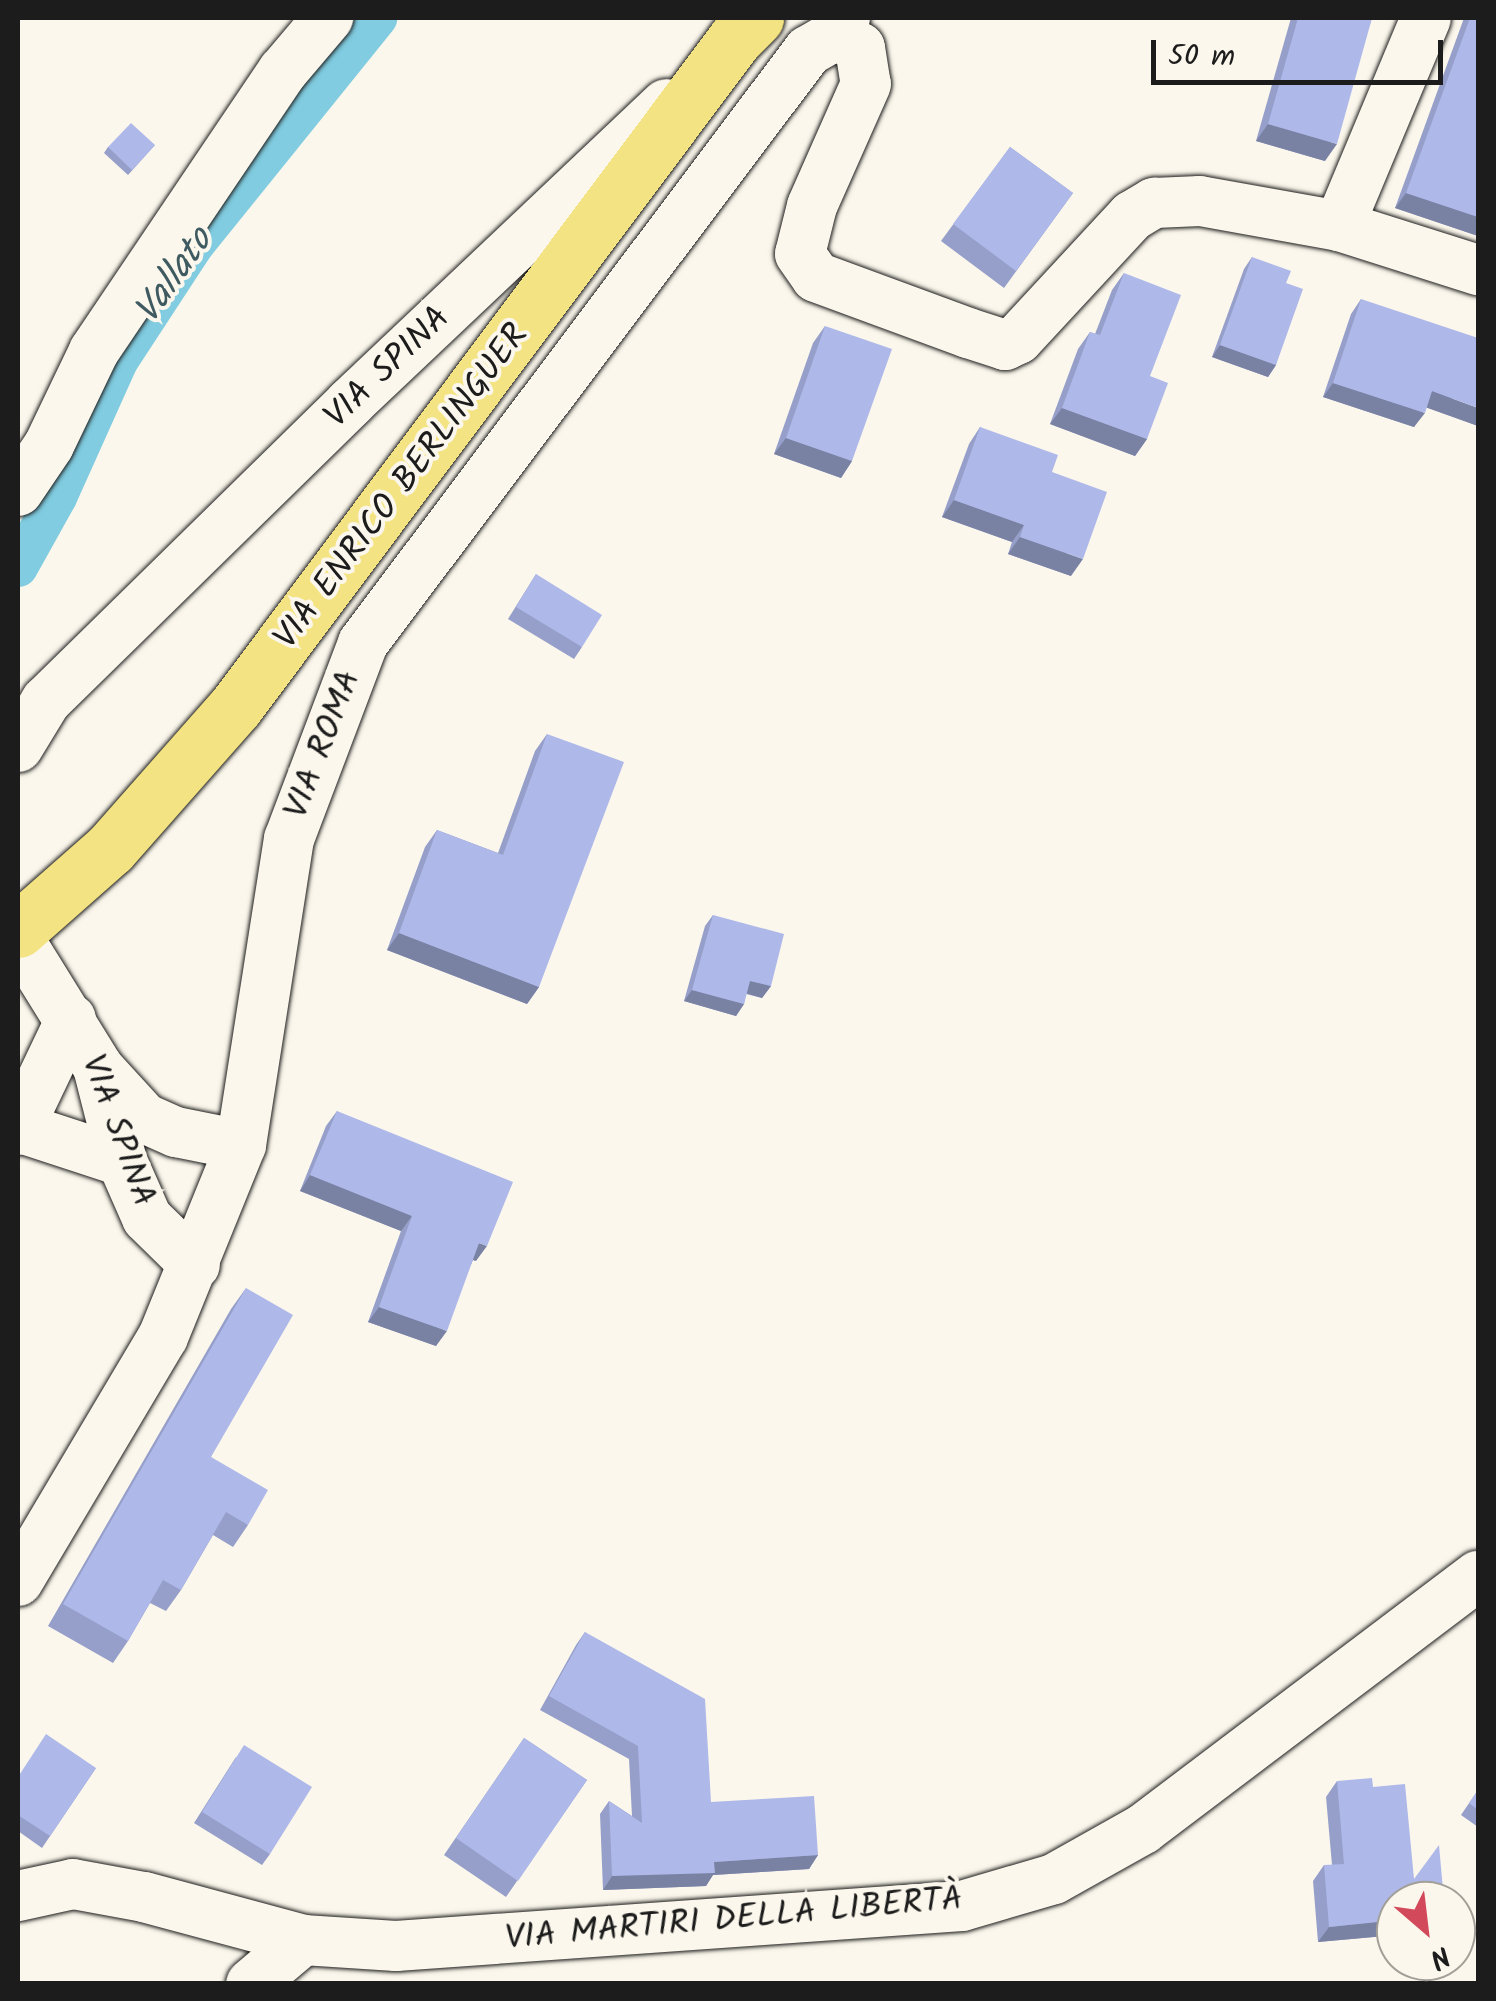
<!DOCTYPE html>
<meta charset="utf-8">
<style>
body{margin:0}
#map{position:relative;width:1496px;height:2001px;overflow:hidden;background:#fbf7ec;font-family:Kalam,sans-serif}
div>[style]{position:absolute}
.canal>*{height:40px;margin:-20px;padding:0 20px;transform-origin:20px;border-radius:20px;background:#81cce0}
.roads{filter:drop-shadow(0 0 2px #1c1c1c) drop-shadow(0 0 2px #1c1c1c)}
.minor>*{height:50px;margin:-25px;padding:0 25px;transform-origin:25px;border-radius:25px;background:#fbf7ec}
.major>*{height:55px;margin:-27.5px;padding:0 27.5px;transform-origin:27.5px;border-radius:27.5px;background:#f4e382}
.wall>*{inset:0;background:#969fc9}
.shaded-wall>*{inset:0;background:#7a82a4}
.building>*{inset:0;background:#aeb9ea}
span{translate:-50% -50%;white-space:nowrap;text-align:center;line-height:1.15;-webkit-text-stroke:8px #fbf7ec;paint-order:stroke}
.street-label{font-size:35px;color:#1c1c1c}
.water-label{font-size:38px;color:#3f5a61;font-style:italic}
.frame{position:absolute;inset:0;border:20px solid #1c1c1c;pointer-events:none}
.north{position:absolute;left:1376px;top:1881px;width:100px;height:100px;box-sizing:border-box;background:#fbf7ec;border:2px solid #a29f99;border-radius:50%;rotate:152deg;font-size:28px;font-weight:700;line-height:40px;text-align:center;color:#1c1c1c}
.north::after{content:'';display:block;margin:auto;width:35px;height:45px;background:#d1495b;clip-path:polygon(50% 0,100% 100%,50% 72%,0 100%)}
.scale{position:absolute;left:1151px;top:40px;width:292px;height:45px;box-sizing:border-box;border:5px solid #1c1c1c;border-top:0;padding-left:12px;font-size:30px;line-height:35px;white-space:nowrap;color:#1c1c1c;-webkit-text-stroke:8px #fbf7ec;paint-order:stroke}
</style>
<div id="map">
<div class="canal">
<div style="left:18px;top:567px;width:80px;rotate:-60.9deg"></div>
<div style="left:57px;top:497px;width:149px;rotate:-65.8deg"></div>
<div style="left:118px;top:361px;width:139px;rotate:-56.8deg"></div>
<div style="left:194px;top:245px;width:292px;rotate:-51.1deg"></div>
</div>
<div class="roads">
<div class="minor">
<div style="left:836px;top:35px;width:27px;rotate:28deg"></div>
<div style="left:860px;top:48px;width:36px;rotate:81deg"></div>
<div style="left:866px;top:84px;width:133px;rotate:113.9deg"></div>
<div style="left:812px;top:206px;width:49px;rotate:104deg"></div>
<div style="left:800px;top:254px;width:28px;rotate:55deg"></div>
<div style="left:816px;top:277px;width:162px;rotate:20.2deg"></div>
<div style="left:968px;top:333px;width:39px;rotate:18deg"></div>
<div style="left:1005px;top:345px;width:14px;rotate:-25deg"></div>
<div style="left:1018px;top:339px;width:168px;rotate:-47.2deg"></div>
<div style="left:1132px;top:216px;width:26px;rotate:-31deg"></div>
<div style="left:1154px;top:203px;width:46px;rotate:-2.5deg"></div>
<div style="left:1200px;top:201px;width:141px;rotate:10.2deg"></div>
<div style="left:1339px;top:226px;width:146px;rotate:17.6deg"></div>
<div style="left:1339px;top:226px;width:225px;rotate:-67.3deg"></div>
<div style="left:18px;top:491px;width:55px;rotate:-56deg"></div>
<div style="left:49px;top:445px;width:104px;rotate:-64.4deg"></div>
<div style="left:94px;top:351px;width:338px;rotate:-56deg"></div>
<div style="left:283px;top:71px;width:70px;rotate:-49.7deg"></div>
<div style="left:18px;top:747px;width:54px;rotate:-58.7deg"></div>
<div style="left:46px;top:701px;width:426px;rotate:-44.4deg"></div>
<div style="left:350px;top:403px;width:435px;rotate:-43.4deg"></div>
<div style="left:18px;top:938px;width:152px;rotate:58.2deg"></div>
<div style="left:98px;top:1067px;width:97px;rotate:75.7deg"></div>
<div style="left:122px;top:1161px;width:62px;rotate:66.3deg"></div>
<div style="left:147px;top:1218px;width:67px;rotate:44.4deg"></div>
<div style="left:101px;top:1071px;width:64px;rotate:47.5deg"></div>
<div style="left:144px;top:1118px;width:35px;rotate:24deg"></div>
<div style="left:176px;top:1132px;width:66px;rotate:11.3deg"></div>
<div style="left:21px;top:1128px;width:106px;rotate:18.1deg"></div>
<div style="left:18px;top:1130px;width:123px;rotate:-64.5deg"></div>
<div style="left:18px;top:1581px;width:284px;rotate:-59.3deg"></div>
<div style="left:163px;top:1337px;width:207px;rotate:-67.9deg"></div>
<div style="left:241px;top:1145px;width:310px;rotate:-81.1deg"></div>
<div style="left:289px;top:839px;width:210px;rotate:-69.3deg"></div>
<div style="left:363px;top:643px;width:741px;rotate:-53.07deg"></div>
<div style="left:808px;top:51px;width:32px;rotate:-30deg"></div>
<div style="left:836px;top:35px;width:19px;rotate:-62deg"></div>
<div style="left:18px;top:1896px;width:56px;rotate:-12.3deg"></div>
<div style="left:73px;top:1884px;width:72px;rotate:10.4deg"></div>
<div style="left:144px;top:1897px;width:165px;rotate:15.1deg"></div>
<div style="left:303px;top:1940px;width:93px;rotate:3.7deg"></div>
<div style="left:396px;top:1946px;width:567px;rotate:-4.04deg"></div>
<div style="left:962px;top:1906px;width:96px;rotate:-16.4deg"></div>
<div style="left:1054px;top:1879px;width:102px;rotate:-29.3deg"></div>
<div style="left:1143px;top:1829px;width:420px;rotate:-37.1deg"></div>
<div style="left:251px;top:1984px;width:68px;rotate:-40.2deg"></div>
</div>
<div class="major">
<div style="left:18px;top:930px;width:123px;rotate:-41.4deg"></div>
<div style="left:110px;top:849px;width:191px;rotate:-48.6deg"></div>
<div style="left:236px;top:706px;width:833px;rotate:-53.2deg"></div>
<div style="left:735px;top:39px;width:30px;rotate:-45deg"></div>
</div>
</div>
<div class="wall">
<div style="clip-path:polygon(1291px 18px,1372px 18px,1325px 161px,1256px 141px)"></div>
<div style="clip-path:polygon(1464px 18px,1478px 18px,1478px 236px,1395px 208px)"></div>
<div style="clip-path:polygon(155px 145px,128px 175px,104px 153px,108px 147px)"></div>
<div style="clip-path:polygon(1010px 147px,1073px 193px,1004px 288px,941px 241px)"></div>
<div style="clip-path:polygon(1252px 257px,1286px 283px,1276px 365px,1268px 377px,1212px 357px,1244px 269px)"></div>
<div style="clip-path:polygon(1124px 273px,1150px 376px,1147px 439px,1135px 456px,1050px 424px,1078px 349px,1090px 332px,1095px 334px,1112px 290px)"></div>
<div style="clip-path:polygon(1361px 299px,1478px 426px,1426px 407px,1414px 427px,1323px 397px,1351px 314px)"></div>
<div style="clip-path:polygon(825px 326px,852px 461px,841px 478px,774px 454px,813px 343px)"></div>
<div style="clip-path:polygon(980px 427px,1052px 472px,1071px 576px,1008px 554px,1012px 542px,942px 517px,969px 444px)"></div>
<div style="clip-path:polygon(536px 574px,582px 647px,574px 659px,508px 619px)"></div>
<div style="clip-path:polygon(547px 734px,539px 987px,527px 1004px,387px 950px,425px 847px,437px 830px,498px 853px,535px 751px)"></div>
<div style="clip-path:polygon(713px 915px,771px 986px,762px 998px,746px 994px,744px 1004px,736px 1016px,684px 1001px,705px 926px)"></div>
<div style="clip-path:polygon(337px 1111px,476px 1261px,473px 1260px,436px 1346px,368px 1322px,401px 1231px,300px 1191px,326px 1126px)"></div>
<div style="clip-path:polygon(246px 1288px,211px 1457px,248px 1525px,233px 1547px,213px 1535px,181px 1590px,166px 1611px,150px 1603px,128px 1641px,113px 1663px,48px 1626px,231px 1309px)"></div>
<div style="clip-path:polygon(585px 1632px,711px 1802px,818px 1855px,809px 1869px,713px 1875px,706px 1886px,603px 1890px,600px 1814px,609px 1801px,632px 1816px,629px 1759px,540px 1710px,576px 1645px)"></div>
<div style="clip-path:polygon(524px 1738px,587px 1780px,506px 1897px,444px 1855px)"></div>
<div style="clip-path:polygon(236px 1757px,270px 1854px,262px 1865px,194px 1823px)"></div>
<div style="clip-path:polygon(96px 1768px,42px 1848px,18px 1831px,18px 1776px)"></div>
<div style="clip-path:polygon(1337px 1781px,1373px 1787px,1414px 1879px,1444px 1901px,1396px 1901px,1396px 1935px,1318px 1942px,1313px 1881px,1324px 1865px,1332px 1865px,1326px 1797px)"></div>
<div style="clip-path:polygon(1478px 1790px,1478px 1827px,1461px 1815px)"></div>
</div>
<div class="shaded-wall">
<div style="clip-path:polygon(1268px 124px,1337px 144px,1325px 161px,1256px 141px)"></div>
<div style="clip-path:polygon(1406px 193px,1478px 217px,1478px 236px,1395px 208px)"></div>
<div style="clip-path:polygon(1220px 345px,1276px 365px,1268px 377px,1212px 357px)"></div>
<div style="clip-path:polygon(1333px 383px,1425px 413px,1414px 427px,1323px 397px)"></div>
<div style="clip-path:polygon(1432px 391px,1478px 408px,1478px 426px,1422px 406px)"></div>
<div style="clip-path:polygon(1062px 408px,1147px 439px,1135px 456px,1050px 424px)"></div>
<div style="clip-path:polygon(786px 438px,852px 461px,841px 478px,774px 454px)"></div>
<div style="clip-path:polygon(954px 500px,1024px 525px,1012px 542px,942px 517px)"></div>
<div style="clip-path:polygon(1020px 537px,1083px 559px,1071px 576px,1008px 554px)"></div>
<div style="clip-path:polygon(399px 933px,539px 987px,527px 1004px,387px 950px)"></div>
<div style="clip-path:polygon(750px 981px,771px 986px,762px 998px,742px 992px)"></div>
<div style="clip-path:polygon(692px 990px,744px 1004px,736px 1016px,684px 1001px)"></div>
<div style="clip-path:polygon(310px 1175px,412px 1216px,401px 1231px,300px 1191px)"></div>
<div style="clip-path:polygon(479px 1243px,487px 1246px,476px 1261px,468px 1258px)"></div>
<div style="clip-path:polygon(379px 1307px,447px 1331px,436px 1346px,368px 1322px)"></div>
<div style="clip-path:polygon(818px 1855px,809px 1869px,713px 1875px,706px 1886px,603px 1890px,612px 1876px,714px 1862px)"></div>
<div style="clip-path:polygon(1396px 1920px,1396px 1935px,1318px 1942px,1329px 1927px)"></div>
</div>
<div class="building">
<div style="clip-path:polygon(1298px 18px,1372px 18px,1337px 144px,1268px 124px)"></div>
<div style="clip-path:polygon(1470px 18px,1478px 18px,1478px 217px,1406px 193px)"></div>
<div style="clip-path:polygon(131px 123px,155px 145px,132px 170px,108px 147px)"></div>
<div style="clip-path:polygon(1010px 147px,1073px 193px,1016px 271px,953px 224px)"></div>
<div style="clip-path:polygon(1252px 257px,1291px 271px,1286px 283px,1303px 289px,1276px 365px,1220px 345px)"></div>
<div style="clip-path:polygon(1124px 273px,1181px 295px,1150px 376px,1168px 383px,1147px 439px,1062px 408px,1090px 332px,1100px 335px)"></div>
<div style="clip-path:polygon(1361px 299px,1478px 338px,1478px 408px,1432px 391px,1425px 413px,1333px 383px)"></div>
<div style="clip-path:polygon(825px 326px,892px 349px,852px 461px,786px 438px)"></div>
<div style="clip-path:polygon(980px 427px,1058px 455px,1052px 472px,1107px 492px,1083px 559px,1020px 537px,1024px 525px,954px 500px)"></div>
<div style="clip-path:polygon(536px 574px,602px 615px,582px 647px,516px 607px)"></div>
<div style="clip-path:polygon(547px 734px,624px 762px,539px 987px,399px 933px,437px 830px,503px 855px)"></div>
<div style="clip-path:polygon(713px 915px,784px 934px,771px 986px,750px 981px,744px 1004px,692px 990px)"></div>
<div style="clip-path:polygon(337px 1111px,513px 1182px,487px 1246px,479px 1243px,447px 1331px,379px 1307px,412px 1216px,310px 1175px)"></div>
<div style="clip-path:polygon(246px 1288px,293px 1315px,211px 1457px,268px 1490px,248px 1525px,226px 1512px,181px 1590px,163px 1580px,128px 1641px,63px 1604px)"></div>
<div style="clip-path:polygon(585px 1632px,705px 1699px,711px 1802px,814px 1796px,818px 1855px,714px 1862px,715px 1873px,612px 1876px,609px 1801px,642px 1823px,638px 1746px,549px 1696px)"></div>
<div style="clip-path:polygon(46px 1734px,96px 1768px,50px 1836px,18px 1815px,18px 1777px)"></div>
<div style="clip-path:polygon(524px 1738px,587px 1780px,518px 1881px,456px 1838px)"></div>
<div style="clip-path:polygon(244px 1745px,312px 1787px,270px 1854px,202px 1812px)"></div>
<div style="clip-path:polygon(1372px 1778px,1373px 1787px,1405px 1784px,1414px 1879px,1439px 1845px,1444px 1901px,1396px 1901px,1396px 1920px,1329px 1927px,1324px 1865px,1344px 1864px,1337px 1781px)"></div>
<div style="clip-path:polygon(1478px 1790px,1478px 1810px,1469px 1803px)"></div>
</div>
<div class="street-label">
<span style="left:388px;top:368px;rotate:-44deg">VIA SPINA</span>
<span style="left:402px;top:487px;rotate:-53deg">VIA ENRICO BERLINGUER</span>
<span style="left:324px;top:745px;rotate:-69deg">VIA ROMA</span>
<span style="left:117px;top:1131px;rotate:70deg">VIA SPINA</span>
<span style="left:734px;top:1920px;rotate:-5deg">VIA MARTIRI DELLA LIBERTÀ</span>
</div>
<div class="water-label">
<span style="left:175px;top:277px;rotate:-55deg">Vallato</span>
</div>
<div class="frame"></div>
<div class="north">N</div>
<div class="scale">50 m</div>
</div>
